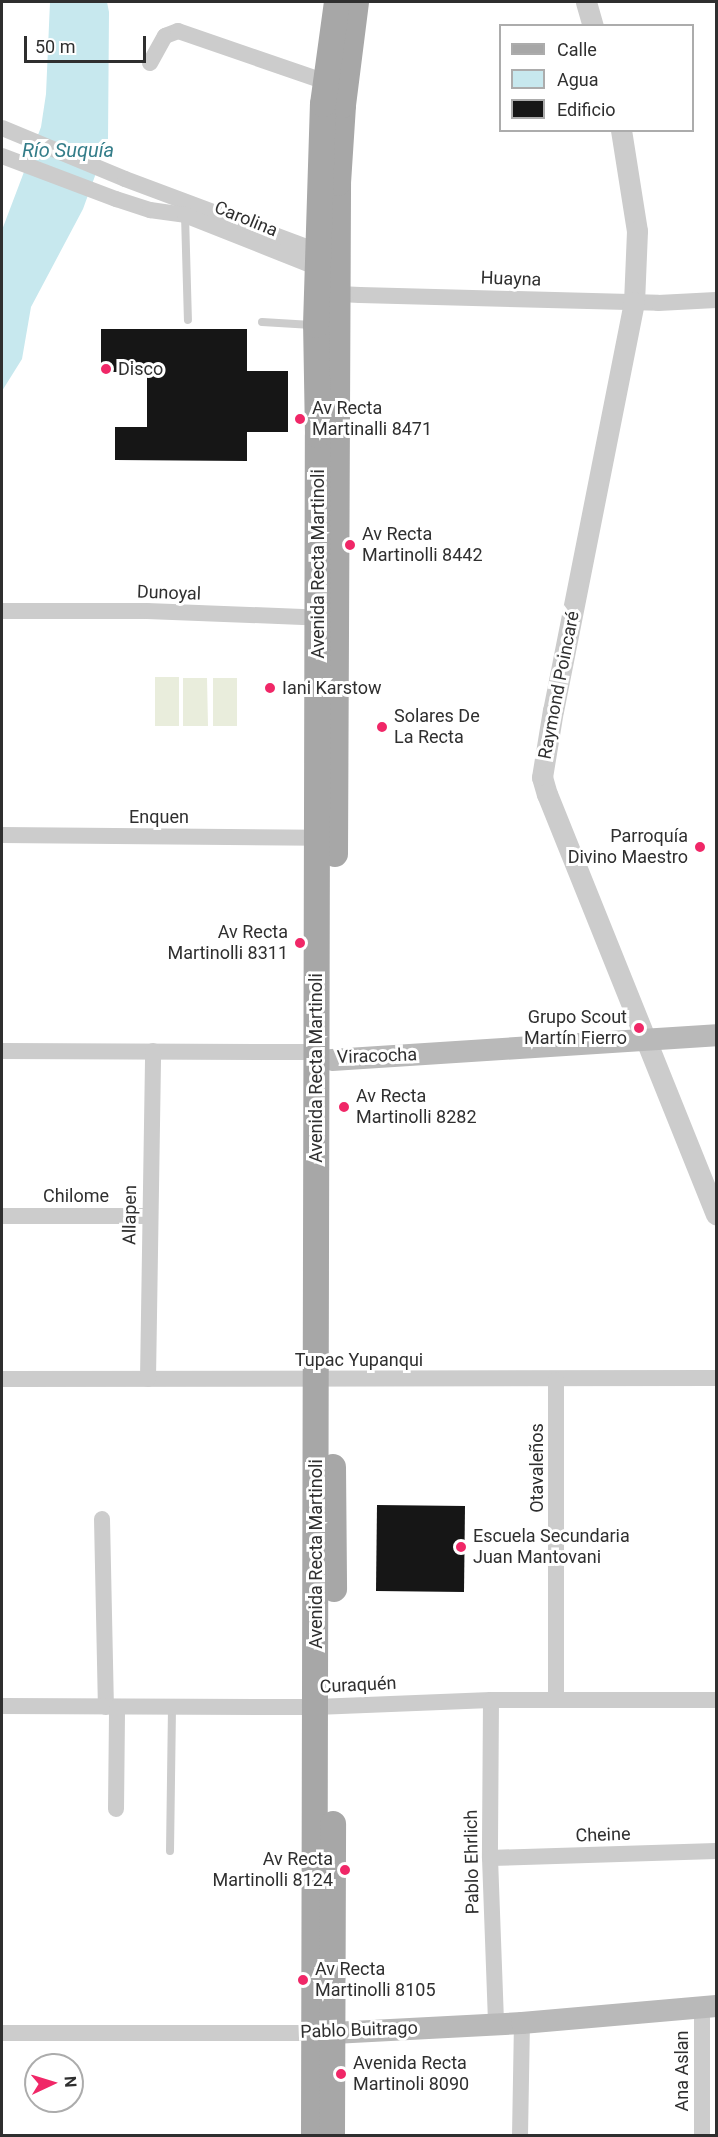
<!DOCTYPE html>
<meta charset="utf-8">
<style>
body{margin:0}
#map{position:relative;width:718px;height:2137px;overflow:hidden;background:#fff;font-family:Roboto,sans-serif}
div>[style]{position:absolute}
.green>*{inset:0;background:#e9eddc}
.water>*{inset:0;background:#c7e8ee}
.building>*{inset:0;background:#161616}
.service>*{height:8px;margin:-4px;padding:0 4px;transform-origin:4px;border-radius:4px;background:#ccc}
.minor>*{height:16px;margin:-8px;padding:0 8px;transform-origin:8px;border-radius:8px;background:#ccc}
.tertiary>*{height:21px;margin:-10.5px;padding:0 10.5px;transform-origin:10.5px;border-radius:10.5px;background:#ccc}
.secondary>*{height:22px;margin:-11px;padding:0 11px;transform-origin:11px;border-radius:11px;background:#b9b9b9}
.primary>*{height:26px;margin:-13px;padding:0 13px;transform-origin:13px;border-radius:13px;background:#a7a7a7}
.dots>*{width:16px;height:16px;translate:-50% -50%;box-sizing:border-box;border:3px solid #fff;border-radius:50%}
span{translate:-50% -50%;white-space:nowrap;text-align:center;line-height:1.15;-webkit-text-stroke:6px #fff;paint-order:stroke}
.street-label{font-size:18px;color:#2f2f2f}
.poi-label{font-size:18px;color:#2f2f2f}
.left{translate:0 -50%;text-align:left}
.right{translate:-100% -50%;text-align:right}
.water-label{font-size:20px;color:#347d89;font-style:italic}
.frame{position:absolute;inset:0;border:3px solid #2f2f2f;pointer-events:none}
.legend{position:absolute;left:499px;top:24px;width:195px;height:108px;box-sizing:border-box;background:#fff;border:2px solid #acacac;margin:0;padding:8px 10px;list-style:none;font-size:18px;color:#2f2f2f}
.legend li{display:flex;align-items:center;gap:12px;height:30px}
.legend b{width:30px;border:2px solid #acacac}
.north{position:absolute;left:24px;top:2053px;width:60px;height:60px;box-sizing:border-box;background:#fff;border:2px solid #acacac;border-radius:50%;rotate:86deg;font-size:16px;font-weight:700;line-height:24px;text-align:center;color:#2f2f2f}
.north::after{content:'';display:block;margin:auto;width:21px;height:27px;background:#f02767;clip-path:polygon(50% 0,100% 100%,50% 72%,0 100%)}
.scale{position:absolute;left:24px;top:36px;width:122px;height:27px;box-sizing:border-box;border:3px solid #2f2f2f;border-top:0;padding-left:8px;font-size:18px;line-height:21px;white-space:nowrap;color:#2f2f2f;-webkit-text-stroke:4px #fff;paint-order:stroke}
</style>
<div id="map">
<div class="green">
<div style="clip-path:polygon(155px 677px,179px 677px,179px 726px,155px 726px)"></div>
<div style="clip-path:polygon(183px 678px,207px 678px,208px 726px,183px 726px)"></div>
<div style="clip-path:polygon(213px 678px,237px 678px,237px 726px,213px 726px)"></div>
</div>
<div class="water">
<div style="clip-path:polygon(50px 2px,107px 2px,109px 12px,108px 140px,83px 209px,31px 307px,22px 359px,2px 391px,2px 230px,41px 127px,46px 94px)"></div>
</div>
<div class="building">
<div style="clip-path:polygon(101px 329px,247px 329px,247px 371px,288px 371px,288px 432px,247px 432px,247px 461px,115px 460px,115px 427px,147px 427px,147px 372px,101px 372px)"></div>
<div style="clip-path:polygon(377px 1505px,465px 1506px,464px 1592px,376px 1591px)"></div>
</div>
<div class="service">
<div style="left:185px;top:215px;width:105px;rotate:88.4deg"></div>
<div style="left:262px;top:322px;width:50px;rotate:3.4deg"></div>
<div style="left:170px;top:1851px;width:143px;rotate:-89.2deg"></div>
</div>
<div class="minor">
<div style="left:150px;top:63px;width:31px;rotate:-61deg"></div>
<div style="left:165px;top:36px;width:14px;rotate:-21deg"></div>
<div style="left:178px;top:31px;width:157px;rotate:19deg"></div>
<div style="left:2px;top:128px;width:133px;rotate:22.5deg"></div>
<div style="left:125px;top:179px;width:206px;rotate:20.5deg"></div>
<div style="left:2px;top:156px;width:122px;rotate:20.7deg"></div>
<div style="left:116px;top:199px;width:36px;rotate:18deg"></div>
<div style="left:150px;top:210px;width:35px;rotate:8deg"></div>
<div style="left:185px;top:215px;width:143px;rotate:21.7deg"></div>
<div style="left:318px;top:268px;width:7px;rotate:-8deg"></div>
<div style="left:333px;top:284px;width:12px;rotate:59deg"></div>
<div style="left:339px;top:294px;width:21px;rotate:3deg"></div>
<div style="left:360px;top:295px;width:298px;rotate:1.5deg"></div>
<div style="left:658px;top:303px;width:58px;rotate:-3deg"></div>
<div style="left:2px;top:611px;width:145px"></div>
<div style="left:147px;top:611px;width:180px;rotate:2.2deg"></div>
<div style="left:2px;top:835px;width:315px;rotate:0.5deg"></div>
<div style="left:2px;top:1051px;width:314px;rotate:0.2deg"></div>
<div style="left:316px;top:1052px;width:9px;rotate:27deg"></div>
<div style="left:2px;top:1216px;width:148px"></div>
<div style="left:2px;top:1379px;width:714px;rotate:-0.08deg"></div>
<div style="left:148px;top:1379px;width:328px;rotate:-89.1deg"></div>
<div style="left:102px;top:1519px;width:188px;rotate:88.8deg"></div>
<div style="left:491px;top:1700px;width:158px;rotate:90.4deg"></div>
<div style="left:490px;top:1858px;width:166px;rotate:87.9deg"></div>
<div style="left:556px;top:1700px;width:320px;rotate:-90deg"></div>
<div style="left:2px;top:1706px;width:314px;rotate:0.2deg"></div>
<div style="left:316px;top:1707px;width:175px;rotate:-2.3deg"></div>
<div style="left:491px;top:1700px;width:225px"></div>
<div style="left:116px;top:1809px;width:102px;rotate:-89.4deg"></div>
<div style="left:490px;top:1858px;width:226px;rotate:-1.8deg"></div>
<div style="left:2px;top:2033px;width:320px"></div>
<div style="left:520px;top:2136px;width:113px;rotate:-89deg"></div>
<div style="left:702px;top:2136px;width:129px;rotate:-90deg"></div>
</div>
<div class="tertiary">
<div style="left:586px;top:2px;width:25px;rotate:74deg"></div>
<div style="left:621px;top:130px;width:102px;rotate:81deg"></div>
<div style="left:637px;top:231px;width:71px;rotate:92.4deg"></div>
<div style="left:634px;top:302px;width:416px;rotate:101.2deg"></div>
<div style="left:553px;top:710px;width:68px;rotate:99.3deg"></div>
<div style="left:542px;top:777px;width:18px;rotate:74deg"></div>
<div style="left:547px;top:794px;width:453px;rotate:68.1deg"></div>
</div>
<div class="secondary">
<div style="left:332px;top:1060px;width:385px;rotate:-3.7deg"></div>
<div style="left:333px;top:2033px;width:189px;rotate:-3deg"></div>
<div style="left:522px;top:2023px;width:195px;rotate:-5deg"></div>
</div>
<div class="primary">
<div style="left:335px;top:854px;width:671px;rotate:-89.74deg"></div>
<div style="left:338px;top:183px;width:78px;rotate:-86.3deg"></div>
<div style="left:343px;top:105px;width:104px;rotate:-82.8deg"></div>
<div style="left:333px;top:1467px;width:122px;rotate:89.5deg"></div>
<div style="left:314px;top:2136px;width:1701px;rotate:-89.87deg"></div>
<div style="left:318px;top:435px;width:110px;rotate:-91deg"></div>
<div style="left:316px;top:325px;width:221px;rotate:-88.2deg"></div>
<div style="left:323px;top:104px;width:103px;rotate:-82.2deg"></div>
<div style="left:332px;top:2136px;width:312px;rotate:-89.8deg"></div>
</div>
<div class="dots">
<div style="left:106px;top:369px;background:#f02767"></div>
<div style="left:300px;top:419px;background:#f02767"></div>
<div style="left:350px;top:545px;background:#f02767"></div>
<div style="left:270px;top:688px;background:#f02767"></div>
<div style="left:382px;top:727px;background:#f02767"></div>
<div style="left:700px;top:847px;background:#f02767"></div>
<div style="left:300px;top:943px;background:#f02767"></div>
<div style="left:639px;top:1028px;background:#f02767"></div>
<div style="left:344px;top:1107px;background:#f02767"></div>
<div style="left:461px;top:1547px;background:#f02767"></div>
<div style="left:345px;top:1870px;background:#f02767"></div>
<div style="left:303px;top:1980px;background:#f02767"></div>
<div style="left:341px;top:2074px;background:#f02767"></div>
</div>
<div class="street-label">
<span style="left:246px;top:219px;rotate:22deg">Carolina</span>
<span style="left:511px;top:279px;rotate:2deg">Huayna</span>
<span style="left:318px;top:564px;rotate:-90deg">Avenida Recta Martinoli</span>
<span style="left:169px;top:593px;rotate:2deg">Dunoyal</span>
<span style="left:559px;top:685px;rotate:-79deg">Raymond Poincaré</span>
<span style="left:159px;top:817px">Enquen</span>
<span style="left:377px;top:1056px;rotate:-2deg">Viracocha</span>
<span style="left:316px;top:1068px;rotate:-90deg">Avenida Recta Martinoli</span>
<span style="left:76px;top:1196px">Chilome</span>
<span style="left:130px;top:1215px;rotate:-89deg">Allapen</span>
<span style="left:359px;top:1360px">Tupac Yupanqui</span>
<span style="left:537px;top:1468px;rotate:-90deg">Otavaleños</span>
<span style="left:316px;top:1554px;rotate:-90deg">Avenida Recta Martinoli</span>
<span style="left:358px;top:1685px;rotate:-3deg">Curaquén</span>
<span style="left:603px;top:1835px;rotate:-2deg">Cheine</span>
<span style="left:472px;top:1862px;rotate:-91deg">Pablo Ehrlich</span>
<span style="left:359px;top:2030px;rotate:-2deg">Pablo Buitrago</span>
<span style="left:682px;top:2071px;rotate:-90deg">Ana Aslan</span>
</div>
<div class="poi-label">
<span class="left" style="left:118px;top:369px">Disco</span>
<span class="left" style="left:312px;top:419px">Av Recta<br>Martinalli 8471</span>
<span class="left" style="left:362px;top:545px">Av Recta<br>Martinolli 8442</span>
<span class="left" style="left:282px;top:688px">Iani Karstow</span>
<span class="left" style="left:394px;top:727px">Solares De<br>La Recta</span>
<span class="right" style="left:688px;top:847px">Parroquía<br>Divino Maestro</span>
<span class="right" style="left:288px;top:943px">Av Recta<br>Martinolli 8311</span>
<span class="right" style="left:627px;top:1028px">Grupo Scout<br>Martín Fierro</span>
<span class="left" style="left:356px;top:1107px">Av Recta<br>Martinolli 8282</span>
<span class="left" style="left:473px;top:1547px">Escuela Secundaria<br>Juan Mantovani</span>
<span class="right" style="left:333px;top:1870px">Av Recta<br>Martinolli 8124</span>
<span class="left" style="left:315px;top:1980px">Av Recta<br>Martinolli 8105</span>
<span class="left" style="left:353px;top:2074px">Avenida Recta<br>Martinoli 8090</span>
</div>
<div class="water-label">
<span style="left:68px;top:150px">Río Suquía</span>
</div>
<div class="frame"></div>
<ul class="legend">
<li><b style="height:8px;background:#a7a7a7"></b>Calle</li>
<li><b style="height:16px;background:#c7e8ee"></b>Agua</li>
<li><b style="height:16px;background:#161616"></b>Edificio</li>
</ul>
<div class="north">N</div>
<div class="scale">50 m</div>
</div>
